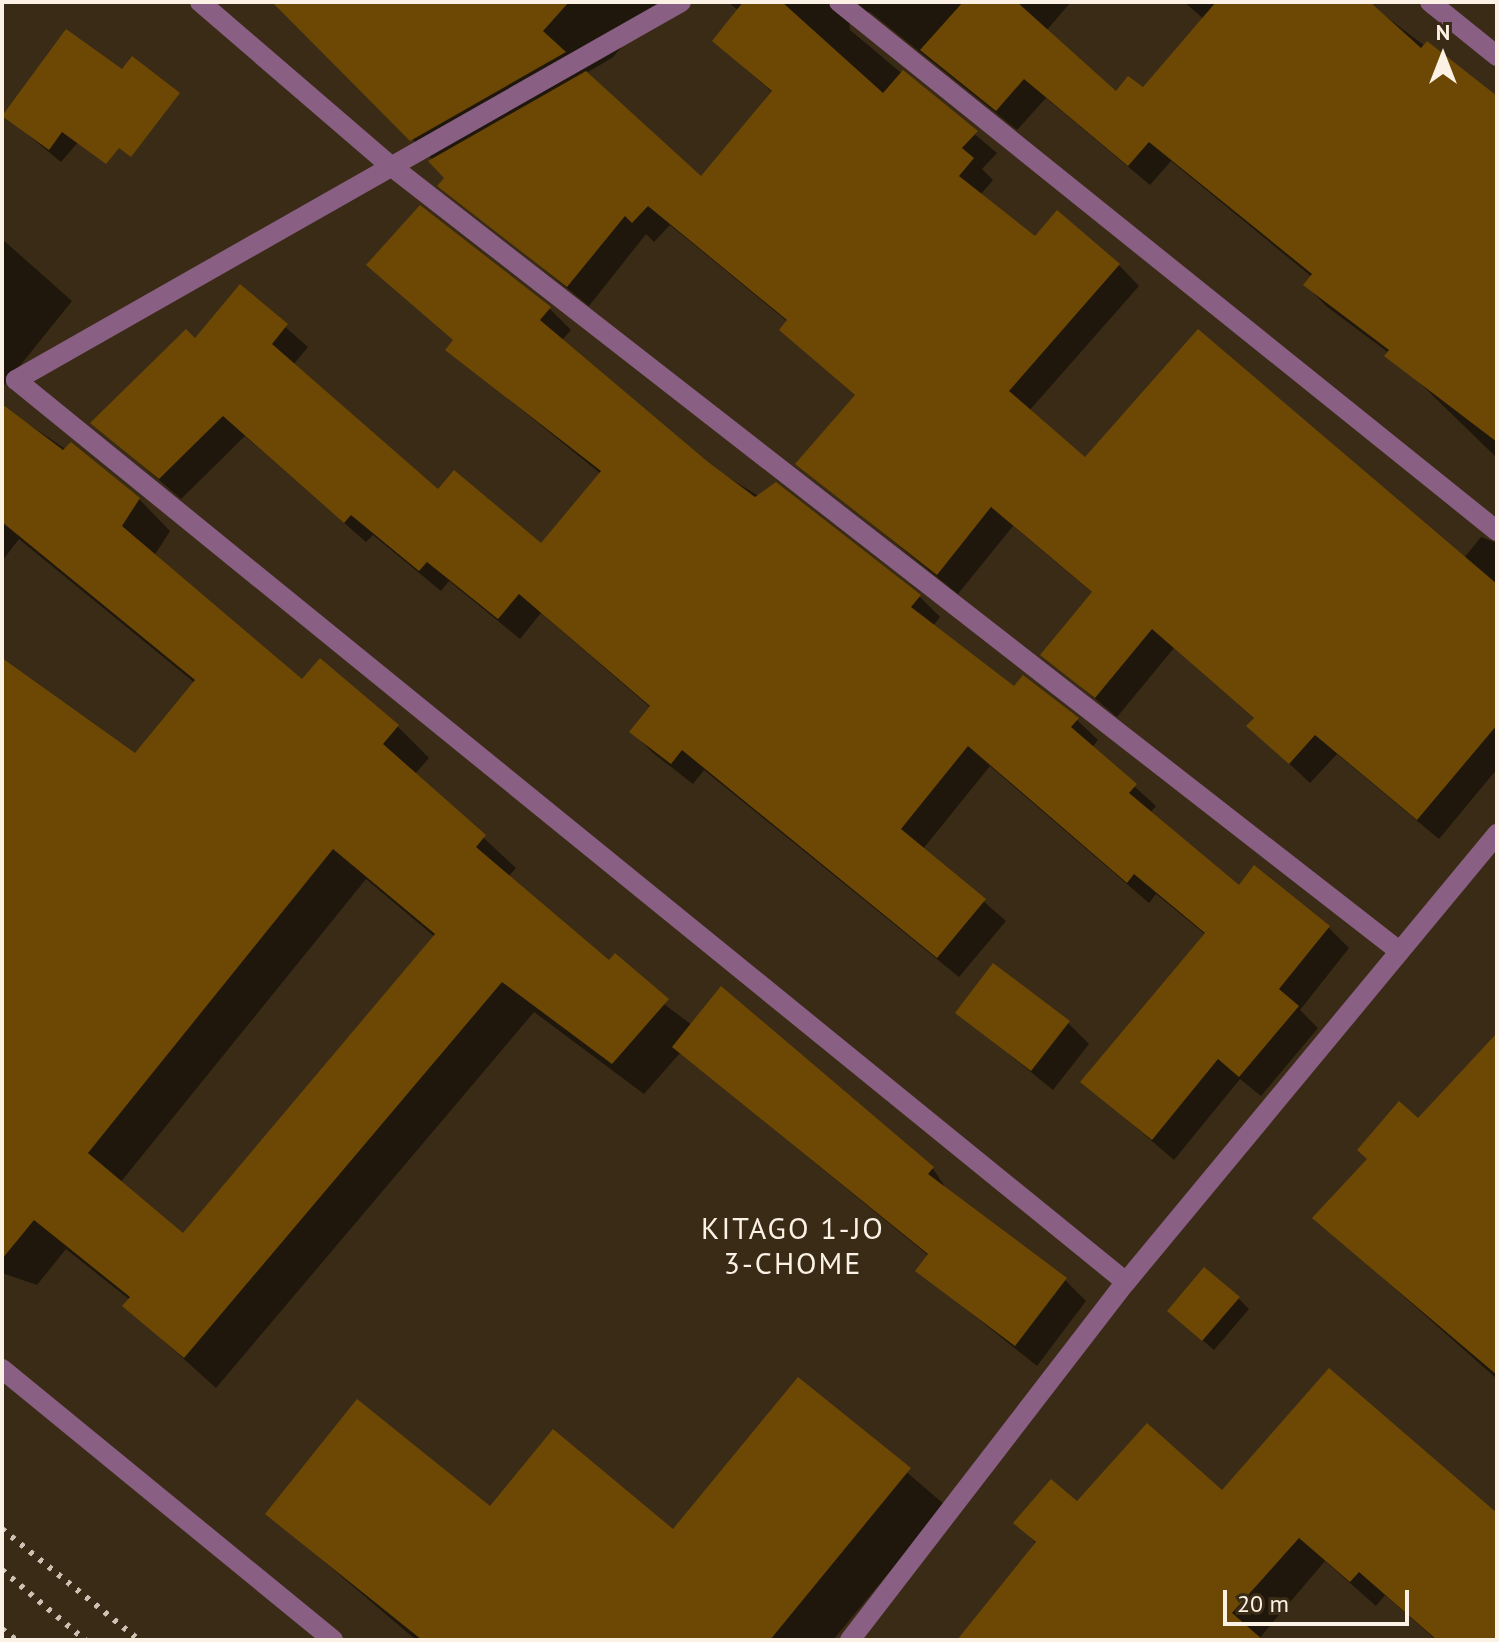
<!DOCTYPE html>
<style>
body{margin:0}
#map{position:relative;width:1499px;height:1642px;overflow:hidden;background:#3a2b16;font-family:"PT Sans",sans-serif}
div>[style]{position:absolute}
.shadow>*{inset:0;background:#0007}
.building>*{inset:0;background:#6d4805}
.street>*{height:20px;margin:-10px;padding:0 10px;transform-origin:10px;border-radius:10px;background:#895f84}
.rail>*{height:6px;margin-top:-3px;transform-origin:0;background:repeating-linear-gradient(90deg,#ccc1b2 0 4px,transparent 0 12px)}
span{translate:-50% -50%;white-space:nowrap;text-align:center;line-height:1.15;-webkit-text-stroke:6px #3a2b16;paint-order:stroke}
.neighbourhood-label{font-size:30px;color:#fbf1e4;letter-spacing:2px}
.frame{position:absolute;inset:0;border:4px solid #fbf1e4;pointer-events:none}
.north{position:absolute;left:1403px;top:16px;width:80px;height:80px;-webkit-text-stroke:6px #3a2b16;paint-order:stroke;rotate:0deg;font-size:22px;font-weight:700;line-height:32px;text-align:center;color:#fbf1e4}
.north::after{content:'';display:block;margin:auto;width:28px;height:36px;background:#fbf1e4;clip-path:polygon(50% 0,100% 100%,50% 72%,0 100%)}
.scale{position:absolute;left:1223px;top:1590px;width:186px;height:36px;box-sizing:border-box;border:4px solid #fbf1e4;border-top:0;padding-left:10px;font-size:24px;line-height:28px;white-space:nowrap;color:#fbf1e4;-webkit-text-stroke:6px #3a2b16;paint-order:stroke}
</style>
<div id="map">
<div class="shadow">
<div style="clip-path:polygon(286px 2px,661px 2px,612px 58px,586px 73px,702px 179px,773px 93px,714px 41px,739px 11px,728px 2px,1071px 2px,1046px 31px,1116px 94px,1143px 90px,1204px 19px,1184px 2px,1367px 2px,1497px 101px,1497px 458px,1389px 353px,1326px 306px,1306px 285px,1312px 277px,1171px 161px,1150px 185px,1046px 98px,1017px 130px,870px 12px,848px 15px,850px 30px,997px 153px,982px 169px,993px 180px,980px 195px,1035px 239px,1119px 265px,1139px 286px,1029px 411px,1085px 460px,1464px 558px,1481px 537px,1497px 543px,1497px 769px,1439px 839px,1337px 754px,1310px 783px,1249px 726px,1255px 719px,1174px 648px,1117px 717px,1043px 655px,1094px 594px,1013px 526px,958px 594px,798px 464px,856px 396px,803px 350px,788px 322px,670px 225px,654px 242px,646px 234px,589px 306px,440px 185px,447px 178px,433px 160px,280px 7px)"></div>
<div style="clip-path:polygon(129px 83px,61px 162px,5px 116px)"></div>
<div style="clip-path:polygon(2px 239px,72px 301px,2px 388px)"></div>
<div style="clip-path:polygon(240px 287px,308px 347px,293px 365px,438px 492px,541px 545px,601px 474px,448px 350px,550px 309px,571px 330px,561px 341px,707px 464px,919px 596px,940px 617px,933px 626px,1014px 689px,1077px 720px,1098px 740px,1092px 748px,1156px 806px,1150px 813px,1239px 887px,1328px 927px,1349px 948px,1300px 1010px,1318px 1028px,1261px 1096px,1240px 1079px,1174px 1160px,1083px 1082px,1206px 935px,1156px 894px,1149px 903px,990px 766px,923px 849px,1006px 921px,959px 977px,704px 770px,693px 784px,653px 753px,632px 732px,651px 708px,541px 613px,520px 639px,449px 581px,441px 591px,373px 535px,366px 542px,245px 436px,181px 499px,93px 423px,195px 341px)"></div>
<div style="clip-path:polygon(evenodd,2px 406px,139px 499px,170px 531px,154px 556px,302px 682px,398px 727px,429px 758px,415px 774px,516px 868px,508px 877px,609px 963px,692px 1025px,933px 1169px,950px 1194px,1065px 1280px,1086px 1301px,1037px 1366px,918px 1271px,929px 1256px,680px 1053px,644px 1094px,534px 1012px,216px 1388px,125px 1306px,130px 1300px,66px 1249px,37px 1285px,2px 1273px,2px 697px,136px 756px,195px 683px,19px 539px,2px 561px,2px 406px,366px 879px,435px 937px,184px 1236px,120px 1183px,366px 879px)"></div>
<div style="clip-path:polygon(958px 1013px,1068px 1023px,1089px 1044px,1053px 1090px)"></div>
<div style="clip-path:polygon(1497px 1069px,1497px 1379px,1315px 1218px,1418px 1121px)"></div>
<div style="clip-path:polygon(1238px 1298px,1249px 1309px,1214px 1350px,1180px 1321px)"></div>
<div style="clip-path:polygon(799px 1380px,945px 1505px,833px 1640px,416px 1640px,267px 1513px,490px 1509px,673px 1532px)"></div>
<div style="clip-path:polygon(1222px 1492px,1497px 1521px,1497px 1640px,1436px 1640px,1385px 1595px,1376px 1606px,1325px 1561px,1258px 1640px,959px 1640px,1037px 1544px,1016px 1523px,1077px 1504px)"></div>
</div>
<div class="building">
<div style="clip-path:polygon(272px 2px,569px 2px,543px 31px,566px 52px,410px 141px)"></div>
<div style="clip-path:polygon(743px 2px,782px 2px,883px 93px,903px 70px,978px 131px,962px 148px,974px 158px,959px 176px,1035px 236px,1057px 210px,1120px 264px,1009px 391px,1085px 457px,1198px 329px,1497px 584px,1497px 725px,1417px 820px,1315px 735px,1289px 764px,1246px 726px,1254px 718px,1152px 629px,1095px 698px,1040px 655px,1092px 592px,991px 507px,937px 575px,795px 464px,855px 395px,779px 330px,787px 320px,648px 206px,632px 223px,625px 216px,567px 287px,437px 186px,444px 178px,428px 161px,586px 71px,701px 176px,772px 91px,712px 41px)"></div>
<div style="clip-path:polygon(963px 2px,1017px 2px,1116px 91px,1128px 76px,1143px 87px,1216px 2px,1370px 2px,1421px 48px,1427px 41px,1497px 96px,1497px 442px,1384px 356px,1389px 350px,1303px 285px,1312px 274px,1149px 142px,1128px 166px,1024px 79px,996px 111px,920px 50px)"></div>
<div style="clip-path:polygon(66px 29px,122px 69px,132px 56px,180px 93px,131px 157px,119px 148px,106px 164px,62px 132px,49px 150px,2px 116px)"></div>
<div style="clip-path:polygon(420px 205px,551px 307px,540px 320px,708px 462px,755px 497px,776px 482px,921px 595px,911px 607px,1014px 686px,1023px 675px,1079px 718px,1071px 727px,1137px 784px,1129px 793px,1239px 885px,1254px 865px,1330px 926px,1279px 989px,1299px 1006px,1239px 1077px,1218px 1059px,1152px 1140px,1080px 1082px,1205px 933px,1134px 874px,1127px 883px,968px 746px,901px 829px,986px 899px,937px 958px,682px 750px,671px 764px,629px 732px,650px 706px,519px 594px,498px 619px,427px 562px,419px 571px,351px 515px,344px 523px,223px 416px,159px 479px,90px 423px,186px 329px,195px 338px,240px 284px,288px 324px,272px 344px,438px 489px,454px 470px,541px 543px,601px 471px,445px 350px,453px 340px,366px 265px)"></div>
<div style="clip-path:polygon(evenodd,2px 404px,63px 450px,71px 442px,140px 498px,122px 526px,302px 679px,320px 658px,399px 725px,383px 744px,486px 835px,476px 847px,609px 960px,615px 953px,669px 999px,612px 1064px,502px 982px,184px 1358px,122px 1306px,130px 1297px,34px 1220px,2px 1259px,2px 658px,135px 753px,195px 680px,2px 522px,2px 404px,333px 849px,435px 934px,183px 1233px,88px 1153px,333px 849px)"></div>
<div style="clip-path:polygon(993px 963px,1070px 1021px,1031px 1071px,955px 1013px)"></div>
<div style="clip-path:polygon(721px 986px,934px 1167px,928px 1174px,1067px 1278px,1015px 1346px,915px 1271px,928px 1254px,672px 1047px)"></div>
<div style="clip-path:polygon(1497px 1033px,1497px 1375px,1312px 1218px,1367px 1159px,1357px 1150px,1399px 1101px,1418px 1118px)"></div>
<div style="clip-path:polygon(1204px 1267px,1240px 1297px,1202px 1341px,1167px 1311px)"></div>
<div style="clip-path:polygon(1329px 1368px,1497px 1513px,1497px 1640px,1437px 1640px,1359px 1572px,1350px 1582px,1299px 1538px,1232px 1613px,1263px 1640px,957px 1640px,1036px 1542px,1013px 1523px,1051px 1479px,1077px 1501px,1147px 1423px,1222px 1490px)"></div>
<div style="clip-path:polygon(798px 1377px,911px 1468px,770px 1640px,422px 1640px,265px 1514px,357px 1399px,490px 1506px,553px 1429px,673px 1529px)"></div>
</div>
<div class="street">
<div style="left:200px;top:2px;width:252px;rotate:40.7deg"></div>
<div style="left:391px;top:166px;width:1278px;rotate:37.91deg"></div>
<div style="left:681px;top:2px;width:765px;rotate:150.39deg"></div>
<div style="left:16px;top:380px;width:1430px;rotate:39.1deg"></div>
<div style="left:839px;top:2px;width:844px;rotate:38.8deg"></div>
<div style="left:1430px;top:2px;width:86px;rotate:38.9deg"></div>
<div style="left:2px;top:1369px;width:428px;rotate:39.3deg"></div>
<div style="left:850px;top:1640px;width:452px;rotate:-52.4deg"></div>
<div style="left:1126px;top:1282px;width:582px;rotate:-50.37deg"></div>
</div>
<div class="rail">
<div style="left:2px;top:1529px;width:176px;rotate:39deg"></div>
<div style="left:2px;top:1570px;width:109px;rotate:40.1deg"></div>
<div style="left:2px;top:1629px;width:18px;rotate:38deg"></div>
</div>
<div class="neighbourhood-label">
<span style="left:793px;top:1245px">KITAGO 1-JO<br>3-CHOME</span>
</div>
<div class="frame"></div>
<div class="north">N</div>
<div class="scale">20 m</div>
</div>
